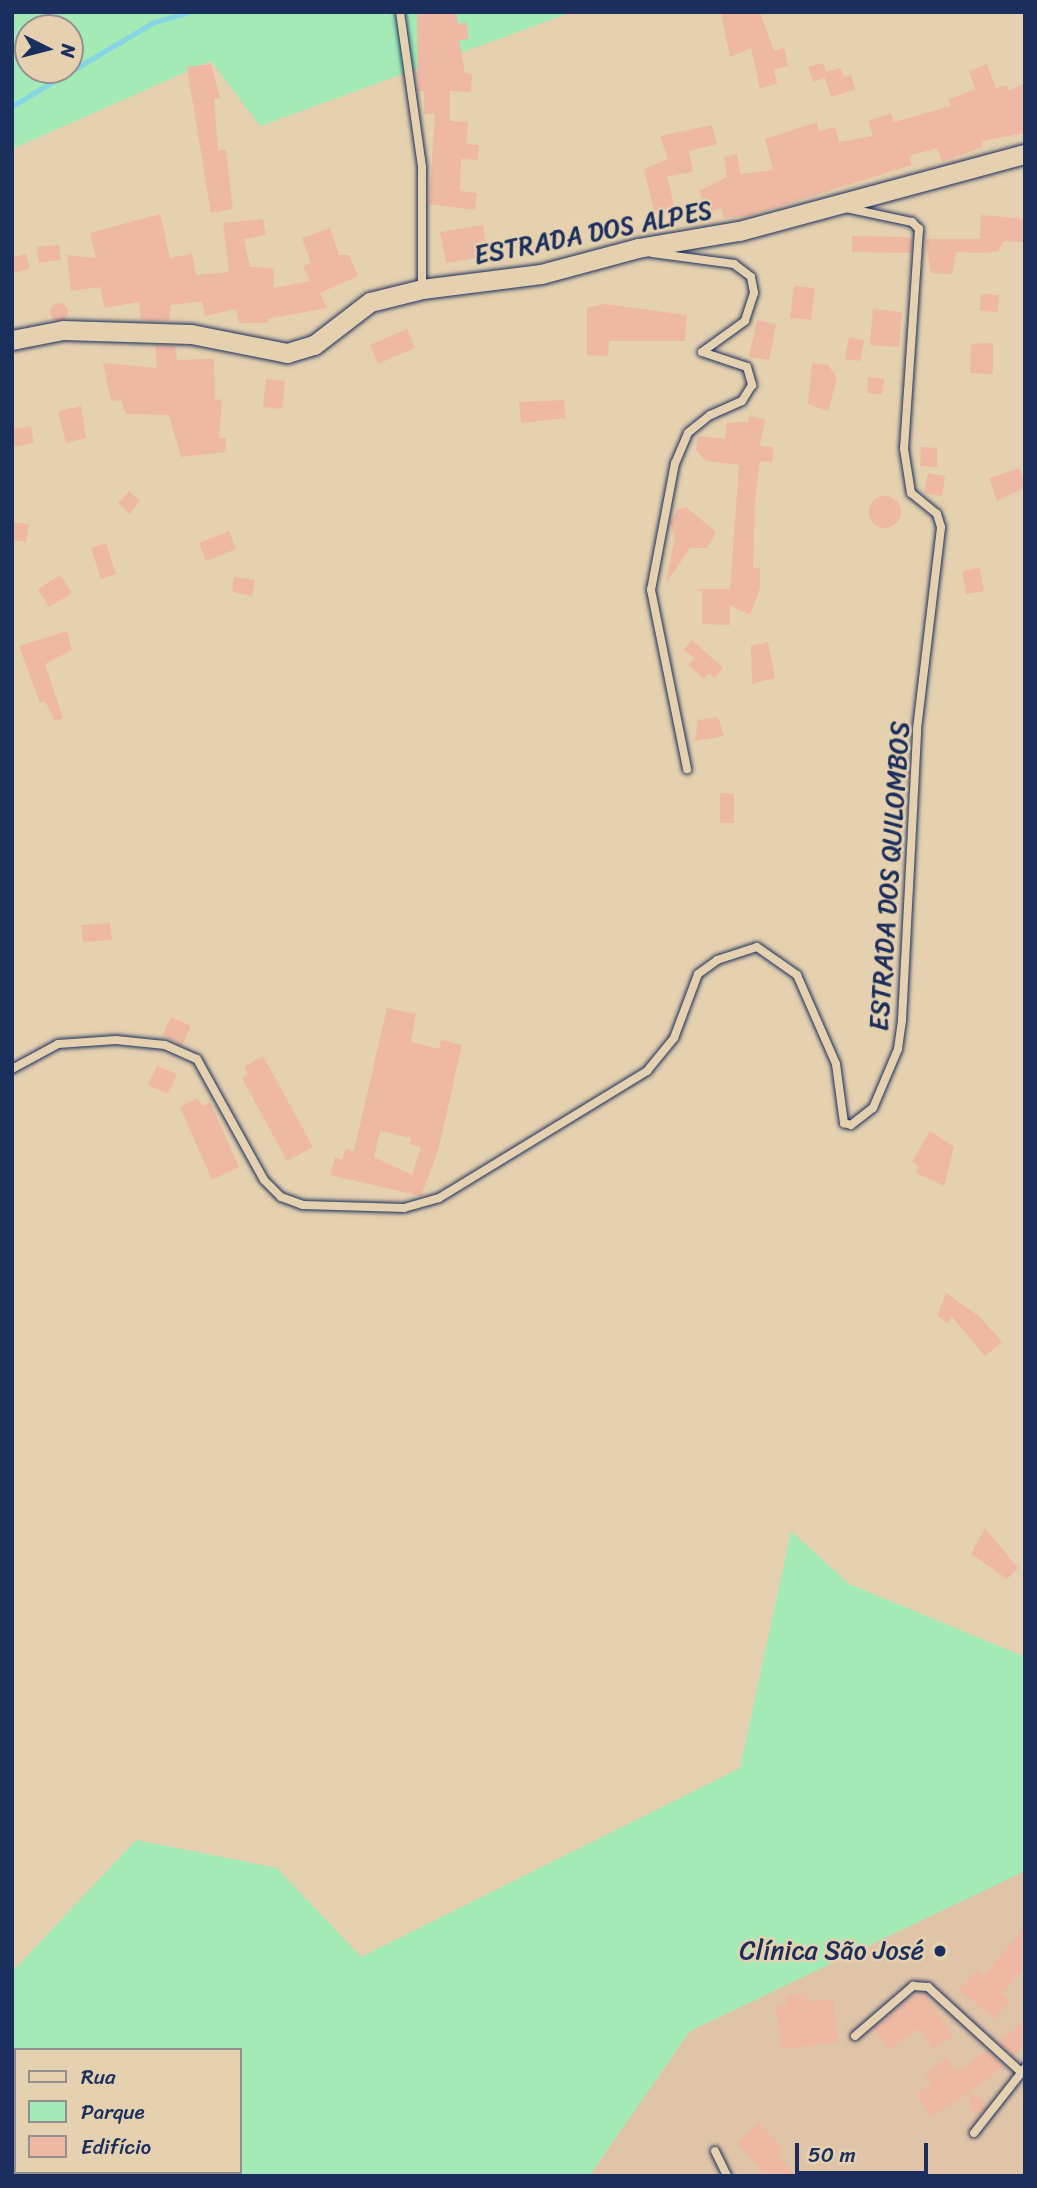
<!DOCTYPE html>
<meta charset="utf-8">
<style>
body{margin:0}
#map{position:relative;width:1037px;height:2188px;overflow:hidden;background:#e5d1af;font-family:Sriracha,sans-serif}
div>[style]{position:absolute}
.built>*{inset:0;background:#e0c4a8}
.green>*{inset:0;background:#a4eab6}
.stream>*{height:5px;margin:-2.5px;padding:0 2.5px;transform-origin:2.5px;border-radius:2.5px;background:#86d5e2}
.building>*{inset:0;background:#eeb8a2}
.round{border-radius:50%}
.roads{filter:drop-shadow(0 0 2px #1b2f5e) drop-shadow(0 0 2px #1b2f5e)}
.service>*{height:8px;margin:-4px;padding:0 4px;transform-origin:4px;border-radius:4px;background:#e5d1af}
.tertiary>*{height:19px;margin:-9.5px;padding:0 9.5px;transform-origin:9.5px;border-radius:9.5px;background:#e5d1af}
.dots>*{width:19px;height:19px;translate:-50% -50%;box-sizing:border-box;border:4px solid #e5d1af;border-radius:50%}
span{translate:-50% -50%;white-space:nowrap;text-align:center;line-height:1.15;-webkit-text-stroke:5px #e5d1af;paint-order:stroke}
.street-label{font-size:26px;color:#1b2f5e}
.poi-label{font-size:26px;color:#1b2f5e}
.right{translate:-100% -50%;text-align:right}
.frame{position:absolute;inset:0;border:14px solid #1b2f5e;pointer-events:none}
.legend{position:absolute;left:14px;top:2048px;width:228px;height:126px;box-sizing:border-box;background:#e5d1af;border:2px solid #94908f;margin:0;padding:9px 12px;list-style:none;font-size:21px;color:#1b2f5e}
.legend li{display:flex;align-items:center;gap:14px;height:35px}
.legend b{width:35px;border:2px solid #94908f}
.north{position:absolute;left:14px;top:14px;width:70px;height:70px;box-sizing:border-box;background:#e5d1af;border:2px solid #94908f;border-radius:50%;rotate:96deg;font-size:19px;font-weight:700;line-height:28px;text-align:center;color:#1b2f5e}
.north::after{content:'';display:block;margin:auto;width:24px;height:32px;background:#1b2f5e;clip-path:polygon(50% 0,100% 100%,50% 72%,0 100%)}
.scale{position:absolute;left:795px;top:2143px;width:133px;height:32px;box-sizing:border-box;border:4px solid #1b2f5e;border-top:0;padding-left:9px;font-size:21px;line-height:24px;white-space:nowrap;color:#1b2f5e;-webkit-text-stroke:5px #e5d1af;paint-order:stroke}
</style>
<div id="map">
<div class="built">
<div style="clip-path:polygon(1024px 1871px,1025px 2176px,589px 2176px,690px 2031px)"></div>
</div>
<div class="green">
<div style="clip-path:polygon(evenodd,12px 12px,572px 12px,260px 126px,211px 61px,12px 149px,12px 12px,28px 28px,70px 28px,70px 70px,28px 70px,28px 28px)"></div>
<div style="clip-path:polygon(evenodd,791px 1531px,849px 1584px,1025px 1657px,1025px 1871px,690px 2031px,589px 2176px,12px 2176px,12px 1972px,136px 1840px,277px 1868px,361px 1957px,740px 1768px,791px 1531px,16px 2050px,240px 2050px,240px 2172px,16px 2172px,16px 2050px)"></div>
</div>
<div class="stream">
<div style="left:12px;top:106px;width:165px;rotate:-30.6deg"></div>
<div style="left:154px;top:22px;width:35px;rotate:-16deg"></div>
</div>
<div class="building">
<div style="clip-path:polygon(417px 12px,456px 12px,458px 24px,466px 22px,469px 39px,459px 40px,465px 73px,472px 74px,471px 92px,450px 91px,450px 121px,468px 122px,466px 144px,479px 145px,478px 160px,461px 159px,460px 191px,477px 193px,475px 210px,429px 204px,435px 114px,424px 114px,424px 91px,418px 91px)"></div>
<div style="clip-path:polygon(721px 12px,760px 12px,774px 51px,784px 48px,788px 66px,774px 69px,777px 84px,760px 88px,751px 48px,730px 57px)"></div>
<div style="clip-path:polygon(823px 63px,826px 72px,841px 68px,844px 77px,851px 75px,855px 90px,831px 97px,825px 78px,813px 82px,808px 67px)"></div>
<div style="clip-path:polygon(211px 64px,220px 98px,214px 99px,218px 150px,226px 150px,233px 209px,211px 213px,187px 67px)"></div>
<div style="clip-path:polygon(987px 64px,996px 88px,1007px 85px,1009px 91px,1025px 83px,1025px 133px,981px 141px,983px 147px,942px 162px,937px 148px,909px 156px,912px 165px,748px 216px,724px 218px,721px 208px,708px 213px,699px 191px,727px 177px,724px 157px,737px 154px,741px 174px,773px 170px,765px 139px,817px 122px,819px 131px,835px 127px,839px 142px,873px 136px,868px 121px,891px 113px,894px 122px,951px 106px,948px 100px,975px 89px,969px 71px)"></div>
<div style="clip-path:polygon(712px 125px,717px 144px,689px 151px,693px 172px,667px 176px,675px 209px,655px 214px,644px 169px,668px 159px,660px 136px)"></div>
<div style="clip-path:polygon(160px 214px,170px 258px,192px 254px,196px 275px,229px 272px,223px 223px,263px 219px,266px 235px,244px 239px,250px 267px,274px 268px,273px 288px,310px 281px,303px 266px,311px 263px,302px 238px,330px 228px,339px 255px,349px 255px,358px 276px,320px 293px,327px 308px,267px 319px,268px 323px,239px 323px,236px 309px,205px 316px,202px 301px,171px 305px,169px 321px,152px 321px,141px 319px,139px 302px,105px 308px,100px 287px,71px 291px,67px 255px,96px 258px,90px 233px)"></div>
<div style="clip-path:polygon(981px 215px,1025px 219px,1023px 242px,1004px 241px,998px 251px,984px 253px,956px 252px,952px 274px,931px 273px,925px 239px,980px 239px)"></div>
<div style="clip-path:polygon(483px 225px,488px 256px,446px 263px,440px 232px)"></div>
<div style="clip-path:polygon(852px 236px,905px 237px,912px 239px,911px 253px,852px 252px)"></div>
<div style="clip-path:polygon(59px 245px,61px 260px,39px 263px,37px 247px)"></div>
<div style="clip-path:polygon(26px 254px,30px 269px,12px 273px,12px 257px)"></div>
<div style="clip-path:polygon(794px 286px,815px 288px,811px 320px,790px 318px)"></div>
<div style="clip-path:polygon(981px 294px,999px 295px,998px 312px,980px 311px)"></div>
<div class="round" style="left:50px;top:303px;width:18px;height:18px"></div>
<div style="clip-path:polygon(603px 304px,687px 315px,685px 341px,609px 341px,608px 356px,587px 355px,587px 308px)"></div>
<div style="clip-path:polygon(873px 309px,902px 312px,899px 347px,870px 345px)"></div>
<div style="clip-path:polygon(757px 320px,776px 324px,769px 360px,749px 357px)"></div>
<div style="clip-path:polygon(407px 329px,415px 348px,378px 364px,370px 345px)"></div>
<div style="clip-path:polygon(849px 337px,864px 340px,860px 361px,845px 359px)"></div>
<div style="clip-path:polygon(993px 343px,993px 374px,970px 373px,971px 344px)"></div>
<div style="clip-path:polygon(155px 345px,175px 346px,177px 360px,214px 359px,215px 399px,222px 400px,219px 438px,226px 438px,226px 452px,181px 457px,169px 415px,126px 414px,121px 400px,111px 401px,103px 363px,157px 368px)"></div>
<div style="clip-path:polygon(812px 363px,828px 365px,837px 378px,828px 411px,808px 404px)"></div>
<div style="clip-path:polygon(868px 377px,884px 379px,882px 395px,867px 393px)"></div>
<div style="clip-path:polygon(266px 379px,285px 381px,282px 409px,263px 407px)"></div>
<div style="clip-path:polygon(564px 400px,566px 418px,521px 423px,519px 402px)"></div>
<div style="clip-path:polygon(81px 406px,86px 438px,66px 443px,58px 411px)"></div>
<div style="clip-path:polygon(749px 416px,765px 419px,760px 446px,774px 447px,772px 462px,760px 461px,755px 500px,753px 568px,760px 568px,760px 588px,750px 615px,730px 605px,730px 625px,702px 624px,702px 591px,698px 589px,730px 589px,739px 465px,706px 461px,696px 450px,698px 436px,725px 439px,727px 423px,748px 422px)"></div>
<div style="clip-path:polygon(31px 426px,34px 443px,12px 447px,12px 429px)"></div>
<div style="clip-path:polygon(921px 447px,937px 448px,937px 467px,920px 466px)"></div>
<div style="clip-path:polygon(1020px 468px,1025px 487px,997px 501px,989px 478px)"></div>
<div style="clip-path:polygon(928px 473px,945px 476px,942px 496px,924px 493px)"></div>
<div style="clip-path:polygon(129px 491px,140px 501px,130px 514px,118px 503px)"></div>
<div class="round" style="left:869px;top:496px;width:32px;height:32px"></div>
<div style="clip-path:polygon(686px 507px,716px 532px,707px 548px,690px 548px,666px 583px,675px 536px,670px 523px,677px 510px)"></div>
<div style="clip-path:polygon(12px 522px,29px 524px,26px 542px,12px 540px)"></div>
<div style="clip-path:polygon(229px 531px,236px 549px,206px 561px,199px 543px)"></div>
<div style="clip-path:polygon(106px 543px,116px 574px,101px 579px,91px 548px)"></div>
<div style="clip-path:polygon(980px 568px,984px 591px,966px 594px,962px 571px)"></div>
<div style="clip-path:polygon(60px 575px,72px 593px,49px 607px,38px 589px)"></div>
<div style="clip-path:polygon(234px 577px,255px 580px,252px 596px,232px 592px)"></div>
<div style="clip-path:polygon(67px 631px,72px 650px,45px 664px,63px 718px,55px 721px,45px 701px,40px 703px,19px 646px)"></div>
<div style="clip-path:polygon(692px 640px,723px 668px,715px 678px,709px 673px,704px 679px,688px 665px,694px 658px,684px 649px)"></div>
<div style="clip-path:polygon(768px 642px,775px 678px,752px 684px,751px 646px)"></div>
<div style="clip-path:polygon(718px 717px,724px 736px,695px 741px,698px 720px)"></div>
<div style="clip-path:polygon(720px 793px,734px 794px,734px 823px,720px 823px)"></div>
<div style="clip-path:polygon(110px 923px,112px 940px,83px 942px,81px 925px)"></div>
<div style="clip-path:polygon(evenodd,387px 1008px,416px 1014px,411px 1042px,439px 1049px,441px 1040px,462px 1045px,438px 1151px,421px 1196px,330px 1175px,335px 1157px,342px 1160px,346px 1149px,354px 1151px,387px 1008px,380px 1131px,411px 1138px,409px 1144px,421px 1147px,412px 1175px,374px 1157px,380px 1131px)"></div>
<div style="clip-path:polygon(171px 1017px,191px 1026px,182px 1045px,162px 1036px)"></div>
<div style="clip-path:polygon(263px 1056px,313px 1147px,287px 1161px,242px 1078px,248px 1074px,244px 1067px)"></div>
<div style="clip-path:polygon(157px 1066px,177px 1074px,168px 1094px,148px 1085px)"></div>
<div style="clip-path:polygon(198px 1098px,202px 1106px,210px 1102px,239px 1167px,212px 1180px,180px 1107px)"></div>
<div style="clip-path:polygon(930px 1131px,954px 1147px,944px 1186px,916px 1173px,919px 1166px,912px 1162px)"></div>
<div style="clip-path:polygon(946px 1293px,980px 1317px,1002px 1342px,985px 1356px,952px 1317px,948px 1323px,937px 1316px)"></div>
<div style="clip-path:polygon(985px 1528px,1018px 1568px,1007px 1579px,971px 1554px)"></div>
<div style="clip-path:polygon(1025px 1927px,1025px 1966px,1002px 1994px,1010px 2001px,995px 2019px,959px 1990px,977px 1970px,984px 1976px)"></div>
<div style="clip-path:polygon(806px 1993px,807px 2002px,833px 1999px,838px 2042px,782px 2049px,776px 2006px,788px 2004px,786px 1996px)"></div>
<div style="clip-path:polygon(917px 1993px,924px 1993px,953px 2036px,933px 2049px,919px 2028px,889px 2049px,874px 2028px)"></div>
<div style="clip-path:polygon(1025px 2021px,1025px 2046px,1013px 2055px,998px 2042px)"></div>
<div style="clip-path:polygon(987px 2050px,1004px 2066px,969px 2093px,984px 2100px,985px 2109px,977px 2114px,970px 2110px,969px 2093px,931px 2116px,916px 2095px,932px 2084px,925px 2074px,947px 2058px,954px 2069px,963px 2069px)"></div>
<div style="clip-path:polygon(759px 2123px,783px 2149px,777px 2155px,796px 2176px,766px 2176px,737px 2143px)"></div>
</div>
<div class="roads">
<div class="service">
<div style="left:400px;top:12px;width:157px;rotate:81.9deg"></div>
<div style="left:422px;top:167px;width:121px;rotate:90deg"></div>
<div style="left:652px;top:253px;width:83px;rotate:7.6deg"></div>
<div style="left:734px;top:264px;width:21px;rotate:37deg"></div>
<div style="left:751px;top:277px;width:16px;rotate:79deg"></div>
<div style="left:754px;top:293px;width:29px;rotate:108deg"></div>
<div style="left:745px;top:321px;width:53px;rotate:144.2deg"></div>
<div style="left:702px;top:352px;width:47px;rotate:18.4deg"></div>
<div style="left:747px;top:367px;width:19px;rotate:74deg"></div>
<div style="left:752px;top:385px;width:19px;rotate:122deg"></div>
<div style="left:742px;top:401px;width:35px;rotate:156deg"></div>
<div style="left:710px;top:415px;width:28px;rotate:141deg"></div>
<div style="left:688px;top:433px;width:33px;rotate:113deg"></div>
<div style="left:675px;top:463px;width:129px;rotate:100.7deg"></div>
<div style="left:651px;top:590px;width:183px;rotate:78.6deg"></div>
<div style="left:12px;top:1069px;width:52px;rotate:-28.5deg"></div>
<div style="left:58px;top:1044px;width:58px;rotate:-3.9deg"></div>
<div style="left:116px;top:1040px;width:49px;rotate:5.8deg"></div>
<div style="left:165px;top:1045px;width:35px;rotate:24deg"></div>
<div style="left:197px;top:1059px;width:138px;rotate:61deg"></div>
<div style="left:264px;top:1180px;width:24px;rotate:45deg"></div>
<div style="left:281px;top:1197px;width:23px;rotate:20deg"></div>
<div style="left:303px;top:1205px;width:101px;rotate:1.7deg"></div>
<div style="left:404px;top:1208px;width:36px;rotate:-16deg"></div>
<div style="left:439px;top:1198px;width:244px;rotate:-31.4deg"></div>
<div style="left:647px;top:1071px;width:43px;rotate:-50.7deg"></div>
<div style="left:674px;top:1038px;width:68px;rotate:-69.4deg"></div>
<div style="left:698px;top:974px;width:24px;rotate:-36deg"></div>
<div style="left:717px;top:960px;width:42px;rotate:-18deg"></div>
<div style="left:757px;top:947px;width:49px;rotate:35deg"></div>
<div style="left:797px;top:975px;width:97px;rotate:66.3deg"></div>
<div style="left:836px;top:1064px;width:60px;rotate:82.3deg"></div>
<div style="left:844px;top:1123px;width:7px;rotate:16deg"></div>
<div style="left:851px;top:1125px;width:28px;rotate:-38deg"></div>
<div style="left:873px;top:1108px;width:64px;rotate:-67deg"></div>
<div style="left:898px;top:1049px;width:29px;rotate:-82deg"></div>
<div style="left:902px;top:1020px;width:291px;rotate:-87deg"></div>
<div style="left:917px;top:729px;width:203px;rotate:-83.2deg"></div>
<div style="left:941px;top:527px;width:14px;rotate:-107deg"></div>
<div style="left:937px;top:514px;width:33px;rotate:-141deg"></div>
<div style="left:911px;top:493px;width:45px;rotate:-99deg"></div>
<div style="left:904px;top:449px;width:221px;rotate:-86.1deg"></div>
<div style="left:919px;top:229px;width:10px;rotate:-135deg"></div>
<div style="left:912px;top:222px;width:67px;rotate:-168deg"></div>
<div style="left:855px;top:2036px;width:77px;rotate:-40.8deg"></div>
<div style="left:913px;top:1986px;width:15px;rotate:4deg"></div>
<div style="left:928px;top:1987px;width:123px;rotate:42.4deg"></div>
<div style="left:974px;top:2133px;width:83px;rotate:-51.9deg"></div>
<div style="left:715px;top:2151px;width:28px;rotate:64deg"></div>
</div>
<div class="tertiary">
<div style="left:12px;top:340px;width:52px;rotate:-11.1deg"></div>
<div style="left:63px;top:330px;width:128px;rotate:1.8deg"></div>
<div style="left:191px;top:334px;width:98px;rotate:11.2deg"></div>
<div style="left:287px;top:353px;width:28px;rotate:-17deg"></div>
<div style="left:314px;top:345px;width:71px;rotate:-37.5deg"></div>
<div style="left:370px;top:302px;width:54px;rotate:-14deg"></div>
<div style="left:422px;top:289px;width:120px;rotate:-7.2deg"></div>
<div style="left:541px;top:274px;width:100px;rotate:-15deg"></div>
<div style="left:638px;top:248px;width:102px;rotate:-9.6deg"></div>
<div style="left:739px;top:231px;width:296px;rotate:-15.1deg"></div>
</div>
</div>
<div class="dots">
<div style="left:940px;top:1951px;background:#1b2f5e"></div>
</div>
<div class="street-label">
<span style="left:593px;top:233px;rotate:-11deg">ESTRADA DOS ALPES</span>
<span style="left:890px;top:876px;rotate:-86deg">ESTRADA DOS QUILOMBOS</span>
</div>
<div class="poi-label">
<span class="right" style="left:924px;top:1951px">Clínica São José</span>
</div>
<div class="frame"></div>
<ul class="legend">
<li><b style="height:9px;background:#e5d1af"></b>Rua</li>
<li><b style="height:19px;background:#a4eab6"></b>Parque</li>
<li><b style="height:19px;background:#eeb8a2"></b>Edifício</li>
</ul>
<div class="north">N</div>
<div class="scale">50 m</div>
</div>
